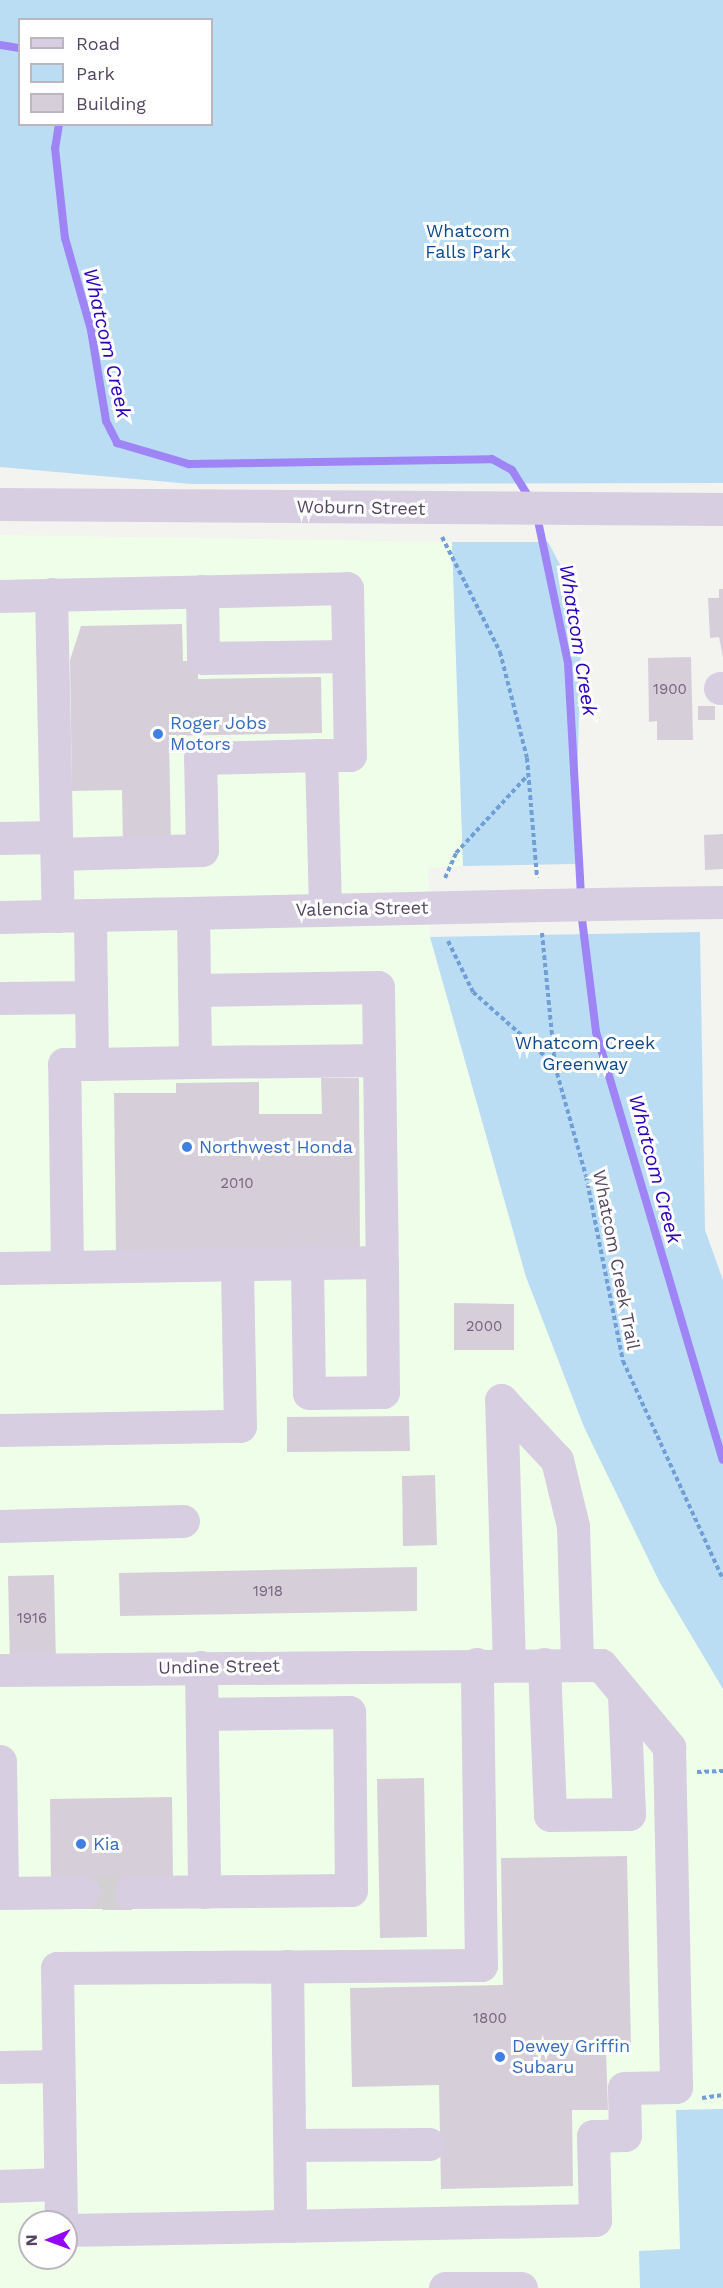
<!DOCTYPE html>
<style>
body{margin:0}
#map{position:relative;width:723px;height:2288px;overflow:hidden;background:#f3f3f0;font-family:"Work Sans",sans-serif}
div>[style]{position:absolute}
.commercial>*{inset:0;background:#effee9}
.green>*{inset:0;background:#bbddf4}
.stream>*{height:8px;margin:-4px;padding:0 4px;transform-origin:4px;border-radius:4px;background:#9e84f5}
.building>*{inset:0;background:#d6cfd9}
.minor-tunnel>*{height:33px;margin-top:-16.5px;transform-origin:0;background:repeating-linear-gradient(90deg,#d3d0d3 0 33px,transparent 0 49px)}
.path>*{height:4px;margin-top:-2px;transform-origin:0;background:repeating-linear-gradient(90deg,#6f9fd6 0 4.5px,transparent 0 7.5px)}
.minor>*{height:33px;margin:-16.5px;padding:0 16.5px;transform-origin:16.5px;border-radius:16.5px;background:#d7cee1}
.minor-bridge>*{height:33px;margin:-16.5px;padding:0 16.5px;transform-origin:16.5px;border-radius:16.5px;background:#d7cee1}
.dots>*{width:16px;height:16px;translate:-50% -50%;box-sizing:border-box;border:3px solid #fff;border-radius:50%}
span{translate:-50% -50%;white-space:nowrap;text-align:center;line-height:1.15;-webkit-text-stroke:6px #fff;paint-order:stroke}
.number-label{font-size:15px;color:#74687e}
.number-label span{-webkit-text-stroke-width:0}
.park-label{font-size:18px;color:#0d498b}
.street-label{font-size:18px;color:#534660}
.shop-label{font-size:18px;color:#366cbe}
.left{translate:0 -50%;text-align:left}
.water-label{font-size:20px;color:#2b00b9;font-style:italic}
.legend{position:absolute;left:18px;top:18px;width:195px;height:108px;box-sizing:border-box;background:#fff;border:2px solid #bab5bf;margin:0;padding:8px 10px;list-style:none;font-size:18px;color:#534660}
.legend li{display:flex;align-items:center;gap:12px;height:30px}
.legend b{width:30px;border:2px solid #bab5bf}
.north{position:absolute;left:18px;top:2210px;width:60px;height:60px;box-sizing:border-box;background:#fff;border:2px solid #bab5bf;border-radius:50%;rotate:269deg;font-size:16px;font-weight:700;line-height:24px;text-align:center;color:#534660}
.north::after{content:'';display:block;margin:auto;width:21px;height:27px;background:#9406f7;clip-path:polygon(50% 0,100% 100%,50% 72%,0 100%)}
</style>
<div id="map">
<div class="commercial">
<div style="clip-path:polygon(evenodd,0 535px,452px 542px,463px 866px,428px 868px,430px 937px,526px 1277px,723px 1596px,723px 2109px,676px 2110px,680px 2250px,639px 2251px,640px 2288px,0 2288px,0 535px,30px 2222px,66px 2222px,66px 2258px,30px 2258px,30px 2222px)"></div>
</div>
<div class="green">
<div style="clip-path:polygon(evenodd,0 0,723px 0,723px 483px,191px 484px,0 467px,0 0,20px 20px,212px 20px,212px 124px,20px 124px,20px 20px)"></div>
<div style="clip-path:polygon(452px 542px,548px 542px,564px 572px,581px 642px,575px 864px,463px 866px)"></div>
<div style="clip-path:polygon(700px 932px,705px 1230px,723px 1280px,723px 1689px,660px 1583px,584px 1427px,526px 1277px,430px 937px)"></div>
<div style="clip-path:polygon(723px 2109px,723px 2288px,640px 2288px,639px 2251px,680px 2249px,676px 2110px)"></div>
</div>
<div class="stream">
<div style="left:0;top:45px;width:20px;rotate:9deg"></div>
<div style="left:59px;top:124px;width:24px;rotate:99deg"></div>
<div style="left:55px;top:148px;width:91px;rotate:83.7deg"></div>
<div style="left:65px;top:238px;width:96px;rotate:74.2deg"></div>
<div style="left:91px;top:330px;width:92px;rotate:80.6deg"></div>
<div style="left:106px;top:421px;width:25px;rotate:63deg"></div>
<div style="left:117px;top:443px;width:75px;rotate:16.3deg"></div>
<div style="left:189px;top:464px;width:303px;rotate:-0.9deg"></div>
<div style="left:492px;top:459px;width:23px;rotate:29deg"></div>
<div style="left:512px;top:470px;width:34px;rotate:58deg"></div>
<div style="left:537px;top:516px;width:150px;rotate:78.1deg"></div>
<div style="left:568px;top:663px;width:233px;rotate:86.8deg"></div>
<div style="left:581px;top:911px;width:122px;rotate:82.9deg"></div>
<div style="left:596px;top:1032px;width:446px;rotate:73.5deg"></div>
</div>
<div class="building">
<div style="clip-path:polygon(719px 589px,723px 589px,723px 658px,719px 637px,710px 638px,708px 598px,719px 598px)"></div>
<div style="clip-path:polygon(182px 624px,183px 661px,198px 661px,198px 679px,321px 677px,322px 733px,169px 736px,171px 843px,123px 844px,122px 790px,72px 791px,70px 660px,81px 626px)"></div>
<div style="clip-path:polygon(691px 657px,693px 740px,657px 740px,657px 721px,649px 722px,648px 658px)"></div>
<div style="clip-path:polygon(698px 706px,715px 706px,715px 720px,698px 720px)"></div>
<div style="clip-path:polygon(723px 834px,723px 869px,705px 870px,704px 835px)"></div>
<div style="clip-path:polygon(321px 1078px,359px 1078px,360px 1253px,116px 1255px,114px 1093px,176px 1093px,176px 1083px,259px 1082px,259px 1114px,322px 1114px)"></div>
<div style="clip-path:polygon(454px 1303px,514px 1304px,514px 1350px,454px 1350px)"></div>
<div style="clip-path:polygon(409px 1416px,410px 1451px,287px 1452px,287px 1417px)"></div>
<div style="clip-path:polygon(435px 1475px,437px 1545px,403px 1546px,402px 1476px)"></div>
<div style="clip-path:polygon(417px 1567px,417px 1611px,120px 1616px,119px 1573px)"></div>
<div style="clip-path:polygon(54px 1575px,56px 1663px,10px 1663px,8px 1576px)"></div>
<div style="clip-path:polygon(424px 1778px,427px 1937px,380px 1938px,377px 1779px)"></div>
<div style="clip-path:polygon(172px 1797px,173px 1876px,131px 1877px,132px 1910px,103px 1910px,83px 1892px,51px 1886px,50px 1799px)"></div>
<div style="clip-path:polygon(627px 1856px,631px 2049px,606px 2049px,608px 2110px,572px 2110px,573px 2186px,441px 2189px,439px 2085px,352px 2087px,350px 1988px,503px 1985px,501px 1858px)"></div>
</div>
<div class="minor-tunnel">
<div style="left:83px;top:1892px;width:48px"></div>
</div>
<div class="path">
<div style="left:442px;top:537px;width:129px;rotate:63.2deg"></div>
<div style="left:500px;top:652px;width:109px;rotate:75.7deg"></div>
<div style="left:527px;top:758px;width:120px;rotate:85.2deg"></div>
<div style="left:445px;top:878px;width:27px;rotate:-66deg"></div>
<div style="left:456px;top:853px;width:106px;rotate:-47.3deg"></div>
<div style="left:542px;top:933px;width:134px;rotate:84.4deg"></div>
<div style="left:555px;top:1066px;width:114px;rotate:74.3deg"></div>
<div style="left:586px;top:1176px;width:189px;rotate:78.7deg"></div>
<div style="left:623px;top:1361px;width:240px;rotate:65.4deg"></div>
<div style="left:448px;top:941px;width:57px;rotate:63.9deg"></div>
<div style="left:473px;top:992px;width:110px;rotate:41.7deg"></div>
<div style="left:697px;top:1772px;width:26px;rotate:-2deg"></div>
<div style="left:702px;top:2098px;width:21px;rotate:-8deg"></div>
</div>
<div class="minor">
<div style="left:0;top:504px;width:723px;rotate:0.4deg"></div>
<div style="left:202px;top:591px;width:67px;rotate:89.1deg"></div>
<div style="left:203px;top:658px;width:145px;rotate:-0.8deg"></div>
<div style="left:51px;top:594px;width:322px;rotate:88.8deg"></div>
<div style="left:0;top:596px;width:347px;rotate:-1.3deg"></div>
<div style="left:347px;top:588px;width:167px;rotate:89deg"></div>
<div style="left:350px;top:755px;width:29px;rotate:180deg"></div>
<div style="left:321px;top:755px;width:155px;rotate:88.5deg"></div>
<div style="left:720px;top:688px;width:3px"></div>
<div style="left:0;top:838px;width:56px;rotate:-1deg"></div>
<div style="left:57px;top:854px;width:145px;rotate:-1.6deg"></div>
<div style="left:202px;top:850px;width:92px;rotate:-91.2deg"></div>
<div style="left:200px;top:758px;width:121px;rotate:-1.4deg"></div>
<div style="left:649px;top:903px;width:74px;rotate:-0.8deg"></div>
<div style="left:193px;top:913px;width:149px;rotate:89.2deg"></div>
<div style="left:195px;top:1062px;width:184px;rotate:-0.6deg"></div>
<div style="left:0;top:917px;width:500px;rotate:-1.26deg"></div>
<div style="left:194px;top:990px;width:184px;rotate:-0.9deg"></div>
<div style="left:378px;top:987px;width:275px;rotate:89.2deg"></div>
<div style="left:0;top:998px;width:91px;rotate:-0.6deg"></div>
<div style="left:92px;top:1064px;width:103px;rotate:-1.1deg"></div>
<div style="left:67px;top:1267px;width:203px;rotate:-90.8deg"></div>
<div style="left:64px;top:1064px;width:28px"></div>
<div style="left:92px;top:1064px;width:149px;rotate:-90.8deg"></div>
<div style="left:0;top:1268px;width:382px;rotate:-0.9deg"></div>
<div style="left:382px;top:1262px;width:130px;rotate:89.6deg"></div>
<div style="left:383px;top:1392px;width:74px;rotate:179.2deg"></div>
<div style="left:309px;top:1393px;width:130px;rotate:-90.9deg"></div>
<div style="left:0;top:1430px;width:240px;rotate:-1deg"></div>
<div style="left:240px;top:1426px;width:162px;rotate:-91.1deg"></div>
<div style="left:0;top:1526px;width:183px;rotate:-1.6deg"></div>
<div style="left:509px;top:1664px;width:264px;rotate:-91.7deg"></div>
<div style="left:501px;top:1400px;width:82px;rotate:47deg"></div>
<div style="left:557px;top:1460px;width:68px;rotate:76.4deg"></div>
<div style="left:573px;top:1526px;width:138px;rotate:88.3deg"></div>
<div style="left:544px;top:1664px;width:151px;rotate:87.7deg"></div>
<div style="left:550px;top:1815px;width:79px;rotate:-0.7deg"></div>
<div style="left:629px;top:1814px;width:121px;rotate:-92.4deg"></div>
<div style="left:201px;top:1667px;width:225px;rotate:89.2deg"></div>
<div style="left:0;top:1670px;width:601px;rotate:-0.48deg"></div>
<div style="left:601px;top:1665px;width:107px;rotate:50.3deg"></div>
<div style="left:669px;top:1747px;width:340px;rotate:88.8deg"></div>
<div style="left:676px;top:2087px;width:52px;rotate:178.9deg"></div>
<div style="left:624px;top:2088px;width:47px;rotate:88.8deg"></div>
<div style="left:625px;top:2135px;width:32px;rotate:178deg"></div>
<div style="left:593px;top:2136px;width:84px;rotate:88.6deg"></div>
<div style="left:595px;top:2220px;width:529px;rotate:178.92deg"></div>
<div style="left:0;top:1761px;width:131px;rotate:89.1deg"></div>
<div style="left:131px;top:1892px;width:220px;rotate:-0.5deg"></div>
<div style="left:351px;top:1890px;width:178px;rotate:-90.6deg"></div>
<div style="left:349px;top:1712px;width:147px;rotate:179.2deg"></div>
<div style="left:0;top:1893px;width:83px;rotate:-0.7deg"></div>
<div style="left:287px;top:1966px;width:260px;rotate:89.3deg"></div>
<div style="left:0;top:2067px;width:58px;rotate:-1deg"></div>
<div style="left:290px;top:2145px;width:139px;rotate:-0.4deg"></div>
<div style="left:0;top:2186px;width:60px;rotate:-1.9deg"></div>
<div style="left:61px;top:2222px;width:254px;rotate:-90.9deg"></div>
<div style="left:57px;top:1968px;width:424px;rotate:-0.4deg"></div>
<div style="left:481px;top:1965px;width:301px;rotate:-90.8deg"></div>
<div style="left:445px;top:2288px;width:76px"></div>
</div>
<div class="minor-bridge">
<div style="left:500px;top:906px;width:149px;rotate:-1.2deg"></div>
</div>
<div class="dots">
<div style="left:158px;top:734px;background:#3f7fe0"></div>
<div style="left:187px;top:1147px;background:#3f7fe0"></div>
<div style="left:81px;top:1844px;background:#3f7fe0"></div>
<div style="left:500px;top:2057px;background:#3f7fe0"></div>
</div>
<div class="number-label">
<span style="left:670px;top:690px">1900</span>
<span style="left:237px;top:1184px">2010</span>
<span style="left:484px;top:1327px">2000</span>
<span style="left:268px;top:1592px">1918</span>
<span style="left:32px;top:1619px">1916</span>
<span style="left:490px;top:2019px">1800</span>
</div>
<div class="park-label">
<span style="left:468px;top:242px">Whatcom<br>Falls Park</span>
<span style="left:585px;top:1054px">Whatcom Creek<br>Greenway</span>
</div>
<div class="street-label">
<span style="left:361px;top:508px;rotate:1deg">Woburn Street</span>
<span style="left:362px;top:909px;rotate:-1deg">Valencia Street</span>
<span style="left:616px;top:1260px;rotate:79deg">Whatcom Creek Trail</span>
<span style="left:219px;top:1667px;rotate:-1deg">Undine Street</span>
</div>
<div class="shop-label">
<span class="left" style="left:170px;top:734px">Roger Jobs<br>Motors</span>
<span class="left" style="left:199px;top:1147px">Northwest Honda</span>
<span class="left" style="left:93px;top:1844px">Kia</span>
<span class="left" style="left:512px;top:2057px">Dewey Griffin<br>Subaru</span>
</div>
<div class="water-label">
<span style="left:107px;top:343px;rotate:77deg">Whatcom Creek</span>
<span style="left:578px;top:640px;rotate:81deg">Whatcom Creek</span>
<span style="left:655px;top:1169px;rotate:75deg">Whatcom Creek</span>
</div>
<ul class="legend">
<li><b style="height:8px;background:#d7cee1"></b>Road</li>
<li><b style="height:16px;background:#bbddf4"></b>Park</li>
<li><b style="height:16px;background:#d6cfd9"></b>Building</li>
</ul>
<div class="north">N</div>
</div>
